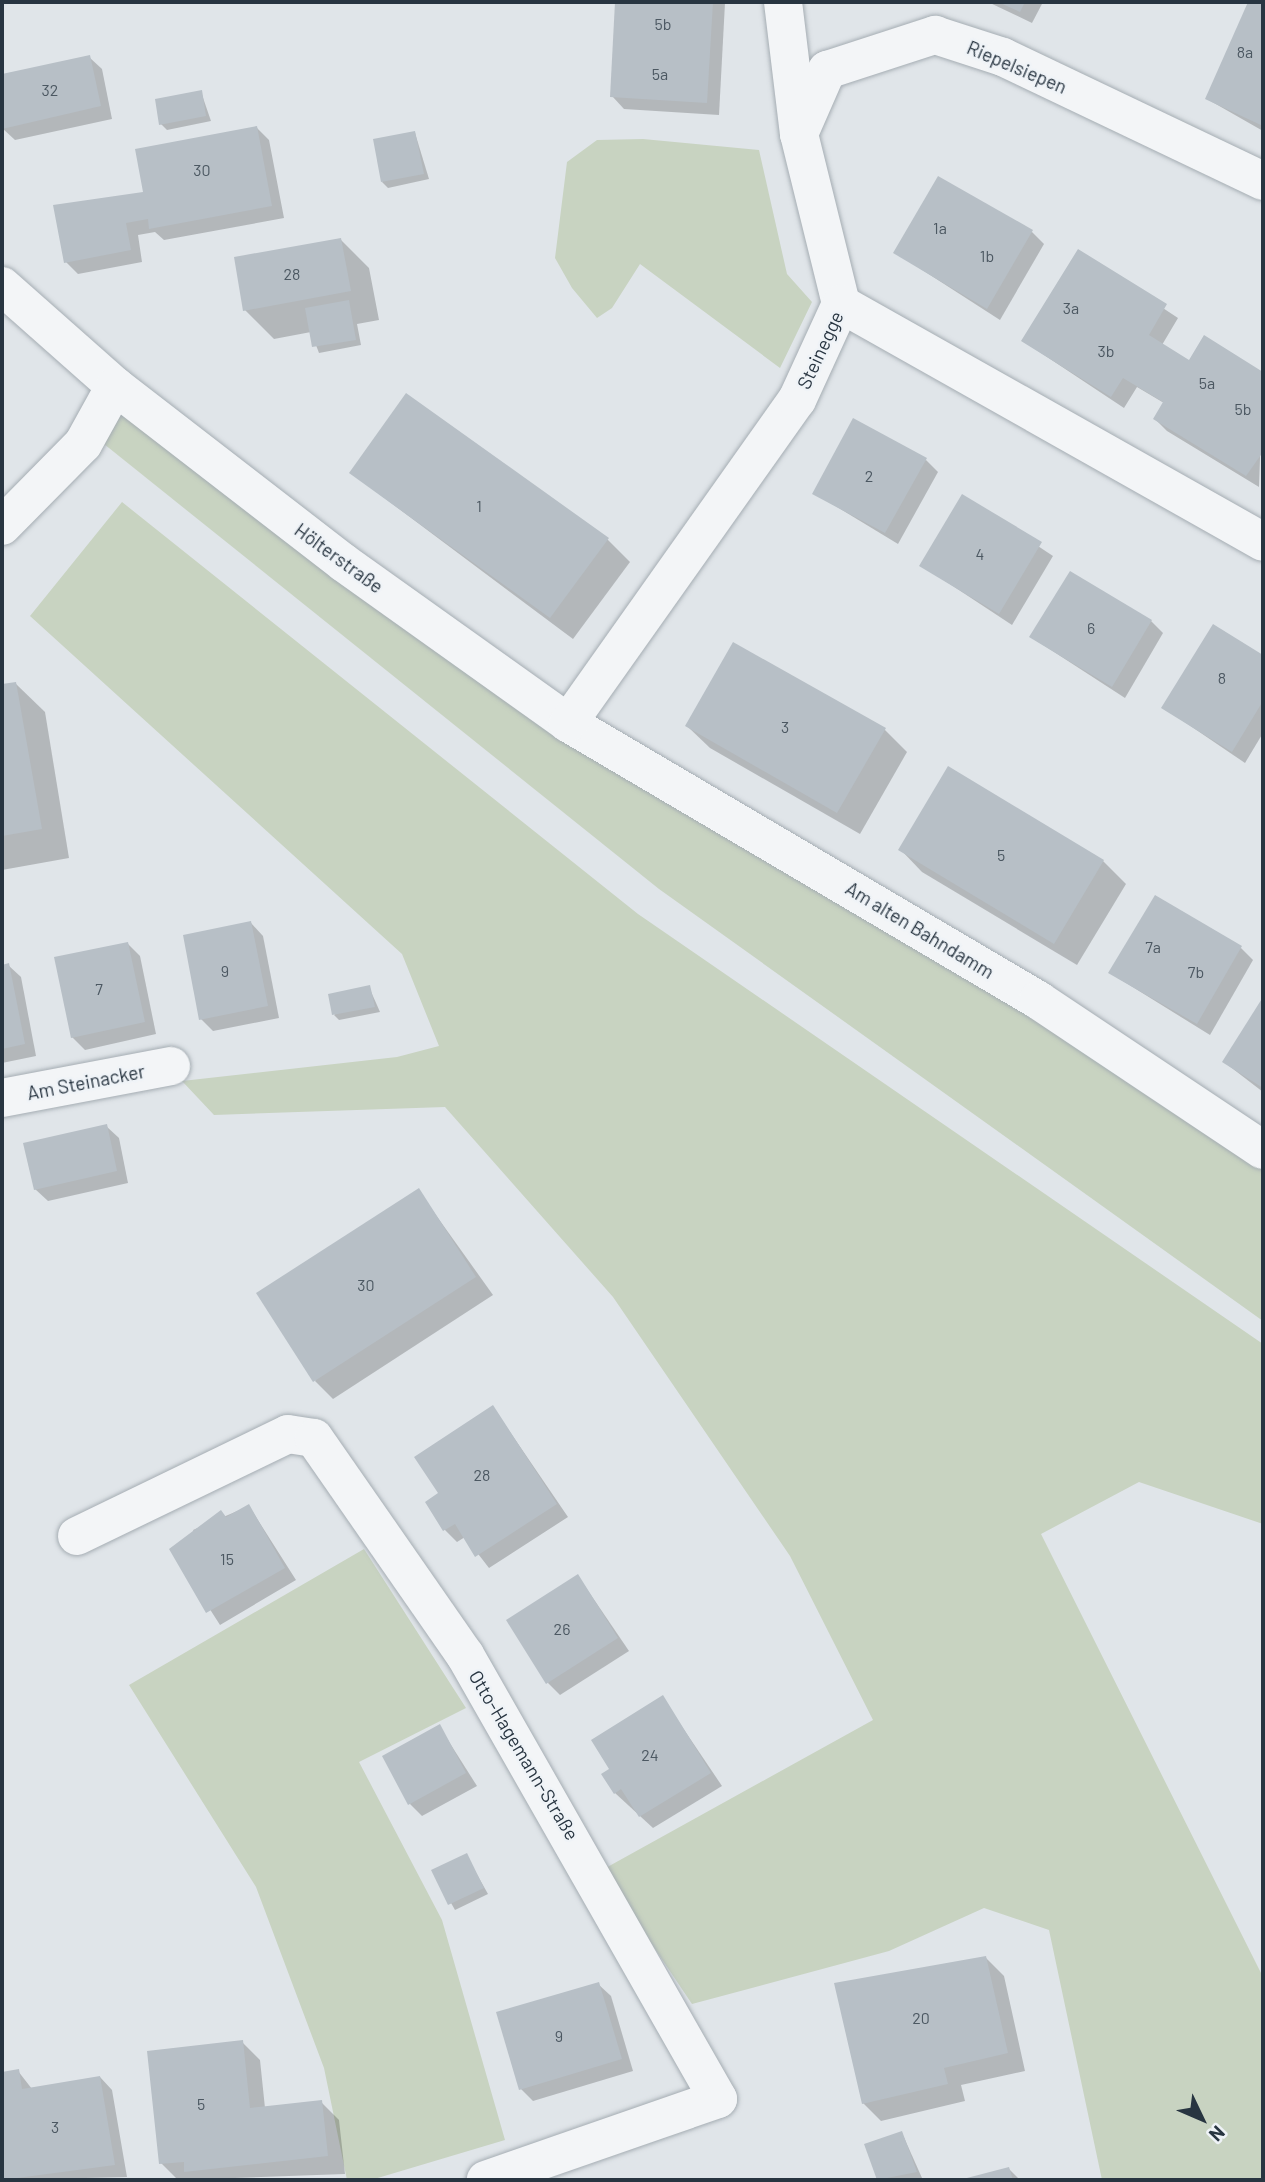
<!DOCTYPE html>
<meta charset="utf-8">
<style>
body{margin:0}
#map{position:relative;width:1265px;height:2182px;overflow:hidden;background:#e0e5e9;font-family:Barlow,sans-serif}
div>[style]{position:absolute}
.green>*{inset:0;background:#c8d3c1}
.shadow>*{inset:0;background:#0003}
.building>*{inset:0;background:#b7bfc6}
.roads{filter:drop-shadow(0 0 2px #a5adb3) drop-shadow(0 0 2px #a5adb3)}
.street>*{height:38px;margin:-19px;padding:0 19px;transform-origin:19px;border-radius:19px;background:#f3f5f7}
span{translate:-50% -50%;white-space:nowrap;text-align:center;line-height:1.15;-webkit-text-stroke:5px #eff3f7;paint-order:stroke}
.number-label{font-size:16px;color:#4c5862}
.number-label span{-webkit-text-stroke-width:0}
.street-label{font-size:19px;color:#283541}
.frame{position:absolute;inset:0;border:4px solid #283541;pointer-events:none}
.north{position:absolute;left:1167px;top:2084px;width:70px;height:70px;-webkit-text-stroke:5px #eff3f7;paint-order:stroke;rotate:134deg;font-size:19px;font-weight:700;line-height:28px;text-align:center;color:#283541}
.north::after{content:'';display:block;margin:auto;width:24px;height:32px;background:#283541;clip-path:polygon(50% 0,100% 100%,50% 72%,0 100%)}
</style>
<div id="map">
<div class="green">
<div style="clip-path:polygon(643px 139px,759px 150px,787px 274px,812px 302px,780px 368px,640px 264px,612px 308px,597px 318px,572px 288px,555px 258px,567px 162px,597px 140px)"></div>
<div style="clip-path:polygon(125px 408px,1263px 1157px,1263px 1321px,659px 889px,104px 444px)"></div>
<div style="clip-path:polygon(122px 502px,638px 914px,1263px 1344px,1263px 1524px,1139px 1482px,1041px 1534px,1263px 1977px,1263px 2180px,1102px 2180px,1049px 1930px,984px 1908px,889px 1951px,692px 2004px,602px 1870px,873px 1720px,790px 1556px,613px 1297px,445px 1107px,214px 1115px,182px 1081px,397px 1057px,439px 1046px,402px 954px,30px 616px)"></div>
<div style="clip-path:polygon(364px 1549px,466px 1708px,359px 1762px,442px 1920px,505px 2140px,371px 2180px,347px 2180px,324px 2068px,256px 1887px,129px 1685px)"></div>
</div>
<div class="shadow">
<div style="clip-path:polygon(617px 2px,725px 3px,719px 115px,624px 109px,612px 96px)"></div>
<div style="clip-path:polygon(988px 2px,1043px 2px,1032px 23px)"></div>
<div style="clip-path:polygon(1250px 2px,1263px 6px,1263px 131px,1207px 99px)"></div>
<div style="clip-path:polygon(89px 57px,102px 69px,112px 119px,15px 140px,2px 128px,2px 76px)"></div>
<div style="clip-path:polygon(201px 92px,211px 121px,167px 130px,161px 124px)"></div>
<div style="clip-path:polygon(257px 128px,269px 140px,284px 218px,164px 240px,155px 232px,138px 235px,142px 262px,78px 274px,66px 262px)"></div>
<div style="clip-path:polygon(415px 133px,429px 179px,388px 188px,382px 182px)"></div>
<div style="clip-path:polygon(1032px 232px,1044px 244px,1000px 320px,896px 253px)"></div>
<div style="clip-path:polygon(340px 239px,369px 268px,379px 320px,357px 324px,361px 345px,319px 353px,311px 332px,274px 339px,245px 310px)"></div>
<div style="clip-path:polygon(1078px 252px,1178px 318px,1162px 345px,1190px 362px,1204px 338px,1263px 373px,1259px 487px,1167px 431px,1155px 419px,1164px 403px,1137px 387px,1124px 408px,1023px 341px)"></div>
<div style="clip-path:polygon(926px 460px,938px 472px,898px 544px,814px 493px)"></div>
<div style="clip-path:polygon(351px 473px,607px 539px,630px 562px,573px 639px)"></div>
<div style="clip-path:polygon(962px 496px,1053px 556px,1012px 625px,921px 565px)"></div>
<div style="clip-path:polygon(1151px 621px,1163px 633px,1125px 698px,1031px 637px)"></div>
<div style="clip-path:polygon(1214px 627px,1263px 657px,1263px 733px,1245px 763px,1164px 708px)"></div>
<div style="clip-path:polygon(16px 684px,45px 712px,69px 858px,2px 870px,2px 686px)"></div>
<div style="clip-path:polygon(687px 726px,884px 729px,907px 752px,860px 834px,710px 748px)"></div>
<div style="clip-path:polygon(900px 849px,1103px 861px,1126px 884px,1077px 965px,922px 872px)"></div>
<div style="clip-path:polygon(251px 923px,263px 936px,279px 1018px,213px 1031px,201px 1019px)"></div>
<div style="clip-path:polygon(128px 944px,140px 956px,156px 1034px,85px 1050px,72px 1037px)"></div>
<div style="clip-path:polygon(1241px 948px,1253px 960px,1210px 1035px,1110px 973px)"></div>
<div style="clip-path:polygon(8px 965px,21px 977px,36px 1056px,2px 1063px,2px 966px)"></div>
<div style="clip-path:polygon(369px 987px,380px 1012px,339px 1020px,334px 1015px)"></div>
<div style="clip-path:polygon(1263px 1000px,1263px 1092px,1224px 1062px)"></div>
<div style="clip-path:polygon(106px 1126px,119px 1138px,128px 1183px,48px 1201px,35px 1189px)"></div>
<div style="clip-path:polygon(418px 1190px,493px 1295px,333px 1399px,315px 1381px)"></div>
<div style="clip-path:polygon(493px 1407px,568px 1517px,489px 1568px,465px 1537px,457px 1542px,445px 1530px,440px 1494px)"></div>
<div style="clip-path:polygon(249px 1506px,296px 1580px,220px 1625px,172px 1550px,196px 1536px,193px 1530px)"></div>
<div style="clip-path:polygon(578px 1576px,629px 1651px,560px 1695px,548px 1683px)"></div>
<div style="clip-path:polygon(662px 1697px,722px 1786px,653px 1828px,615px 1793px,612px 1770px)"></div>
<div style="clip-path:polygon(439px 1726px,477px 1786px,422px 1816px,410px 1804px)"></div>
<div style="clip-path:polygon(466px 1855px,488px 1894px,455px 1910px,433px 1871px)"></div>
<div style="clip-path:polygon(986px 1958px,1004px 1976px,1025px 2071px,961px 2085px,965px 2101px,881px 2121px,863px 2103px)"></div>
<div style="clip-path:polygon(598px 1984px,611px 1996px,633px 2071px,533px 2101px,521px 2089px)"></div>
<div style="clip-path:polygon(242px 2042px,260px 2060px,265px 2108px,321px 2102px,339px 2120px,345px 2174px,178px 2180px,161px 2163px)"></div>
<div style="clip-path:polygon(18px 2071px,32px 2089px,100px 2077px,112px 2090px,127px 2177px,2px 2180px,2px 2074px)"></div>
<div style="clip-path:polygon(902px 2133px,922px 2178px,879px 2180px,866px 2146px)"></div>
<div style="clip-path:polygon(1009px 2169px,1020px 2180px,967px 2180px)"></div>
</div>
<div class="building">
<div style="clip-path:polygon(615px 2px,713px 2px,707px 103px,610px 97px)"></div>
<div style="clip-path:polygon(998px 2px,1025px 2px,1020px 12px)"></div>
<div style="clip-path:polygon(1248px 2px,1263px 4px,1263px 126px,1205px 99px)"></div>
<div style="clip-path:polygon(90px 55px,101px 106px,2px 129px,2px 74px)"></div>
<div style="clip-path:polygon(202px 90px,206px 116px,159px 125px,155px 99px)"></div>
<div style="clip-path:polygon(257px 126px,272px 206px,149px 229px,148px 219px,126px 223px,131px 250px,64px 263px,53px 205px,143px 192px,135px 149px)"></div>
<div style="clip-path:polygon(415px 131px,424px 174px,381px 182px,373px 139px)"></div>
<div style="clip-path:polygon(938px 176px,1033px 230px,987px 309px,893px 253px)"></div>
<div style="clip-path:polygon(341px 238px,351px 291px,243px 311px,234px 257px)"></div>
<div style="clip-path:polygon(1078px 249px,1167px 304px,1149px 335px,1189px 360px,1204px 335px,1263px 372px,1263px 452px,1246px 476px,1153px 419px,1163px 402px,1123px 378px,1111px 397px,1021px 341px)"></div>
<div style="clip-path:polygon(349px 300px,356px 340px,312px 347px,305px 308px)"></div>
<div style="clip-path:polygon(406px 393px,609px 538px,550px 618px,349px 473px)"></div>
<div style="clip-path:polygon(853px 418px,927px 458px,885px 533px,812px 494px)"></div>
<div style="clip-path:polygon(962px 494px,1042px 542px,999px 614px,919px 566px)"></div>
<div style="clip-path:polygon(1070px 571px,1152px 620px,1112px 687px,1029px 637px)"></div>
<div style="clip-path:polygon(1213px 624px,1263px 655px,1263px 701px,1232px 752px,1161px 708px)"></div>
<div style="clip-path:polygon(733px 642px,886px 728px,837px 813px,685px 726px)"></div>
<div style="clip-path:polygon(16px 682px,42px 829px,2px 836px,2px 684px)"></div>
<div style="clip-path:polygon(948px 766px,1104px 860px,1054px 944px,898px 850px)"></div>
<div style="clip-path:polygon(1155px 895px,1242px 946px,1197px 1024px,1108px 973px)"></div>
<div style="clip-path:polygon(251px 921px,268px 1006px,199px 1020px,183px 935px)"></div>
<div style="clip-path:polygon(128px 942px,145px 1022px,71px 1038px,54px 957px)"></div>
<div style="clip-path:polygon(9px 963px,25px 1044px,2px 1049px,2px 965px)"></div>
<div style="clip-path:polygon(370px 985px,375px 1007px,332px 1015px,328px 994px)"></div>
<div style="clip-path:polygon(1263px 997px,1263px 1088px,1222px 1062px)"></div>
<div style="clip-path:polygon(107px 1124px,117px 1171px,34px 1190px,23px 1143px)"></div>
<div style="clip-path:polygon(419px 1188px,476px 1277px,313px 1382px,256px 1293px)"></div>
<div style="clip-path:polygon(493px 1405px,557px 1504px,475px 1557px,455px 1524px,443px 1531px,425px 1502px,438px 1493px,414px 1457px)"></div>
<div style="clip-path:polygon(249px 1504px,285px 1568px,206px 1613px,169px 1549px,221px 1510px,226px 1517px)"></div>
<div style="clip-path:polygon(578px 1574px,618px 1638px,546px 1684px,506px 1620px)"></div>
<div style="clip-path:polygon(663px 1695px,711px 1773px,639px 1817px,621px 1789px,614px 1794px,601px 1774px,609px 1769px,591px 1740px)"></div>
<div style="clip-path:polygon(440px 1724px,466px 1773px,408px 1805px,382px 1756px)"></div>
<div style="clip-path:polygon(467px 1853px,484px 1888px,448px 1905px,431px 1870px)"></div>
<div style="clip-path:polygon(986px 1956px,1008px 2053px,944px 2068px,948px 2084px,862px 2104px,834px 1983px)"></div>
<div style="clip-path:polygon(599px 1982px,622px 2059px,519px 2090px,496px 2012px)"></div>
<div style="clip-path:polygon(243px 2040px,250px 2108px,322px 2100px,328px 2156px,184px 2172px,184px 2162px,159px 2164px,147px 2051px)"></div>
<div style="clip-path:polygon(19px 2069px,22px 2089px,100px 2076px,115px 2165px,2px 2180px,2px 2072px)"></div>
<div style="clip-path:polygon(902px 2131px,917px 2172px,877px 2180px,864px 2144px)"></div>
<div style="clip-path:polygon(1009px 2167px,1013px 2180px,963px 2180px,963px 2179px)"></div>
</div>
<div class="roads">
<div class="street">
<div style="left:783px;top:2px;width:133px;rotate:83.1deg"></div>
<div style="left:799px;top:134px;width:175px;rotate:76.1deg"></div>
<div style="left:799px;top:134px;width:70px;rotate:-66.4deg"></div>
<div style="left:827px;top:70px;width:114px;rotate:-18deg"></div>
<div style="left:935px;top:35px;width:71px;rotate:17.9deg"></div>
<div style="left:1003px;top:57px;width:288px;rotate:25.5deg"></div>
<div style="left:2px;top:286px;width:151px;rotate:41.5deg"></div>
<div style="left:115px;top:386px;width:289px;rotate:37.7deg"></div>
<div style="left:344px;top:563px;width:275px;rotate:35.5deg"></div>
<div style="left:568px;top:723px;width:546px;rotate:30.51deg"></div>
<div style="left:1038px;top:1000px;width:270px;rotate:33.7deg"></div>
<div style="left:2px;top:526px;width:115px;rotate:-45.4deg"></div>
<div style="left:83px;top:444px;width:66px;rotate:-61.1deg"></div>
<div style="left:568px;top:723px;width:396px;rotate:-54.7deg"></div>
<div style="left:797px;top:400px;width:106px;rotate:-65.4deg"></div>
<div style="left:841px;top:304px;width:484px;rotate:29.4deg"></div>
<div style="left:2px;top:1098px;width:172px;rotate:-10.7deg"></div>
<div style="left:77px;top:1536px;width:234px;rotate:-25.8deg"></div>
<div style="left:288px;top:1434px;width:26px;rotate:9deg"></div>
<div style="left:314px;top:1438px;width:264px;rotate:55.2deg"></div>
<div style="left:465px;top:1655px;width:511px;rotate:60.32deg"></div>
<div style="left:718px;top:2099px;width:246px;rotate:160.8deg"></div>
</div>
</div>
<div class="number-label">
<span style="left:663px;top:24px">5b</span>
<span style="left:1245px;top:52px">8a</span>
<span style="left:660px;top:74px">5a</span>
<span style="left:50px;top:90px">32</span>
<span style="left:202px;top:170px">30</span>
<span style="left:940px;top:228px">1a</span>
<span style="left:987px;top:256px">1b</span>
<span style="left:292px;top:274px">28</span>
<span style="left:1071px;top:308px">3a</span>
<span style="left:1106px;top:351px">3b</span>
<span style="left:1207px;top:383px">5a</span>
<span style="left:1243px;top:409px">5b</span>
<span style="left:869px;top:476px">2</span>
<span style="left:479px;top:506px">1</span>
<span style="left:980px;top:554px">4</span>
<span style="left:1091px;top:628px">6</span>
<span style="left:1222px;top:678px">8</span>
<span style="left:785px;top:727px">3</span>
<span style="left:1001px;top:855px">5</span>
<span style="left:1153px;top:947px">7a</span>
<span style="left:225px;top:971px">9</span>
<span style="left:1196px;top:972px">7b</span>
<span style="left:99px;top:989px">7</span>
<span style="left:366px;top:1285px">30</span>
<span style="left:482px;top:1475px">28</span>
<span style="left:227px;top:1559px">15</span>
<span style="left:562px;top:1629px">26</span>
<span style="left:650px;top:1755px">24</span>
<span style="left:921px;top:2018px">20</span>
<span style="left:559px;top:2036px">9</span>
<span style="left:201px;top:2104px">5</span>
<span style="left:55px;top:2127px">3</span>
</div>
<div class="street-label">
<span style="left:1017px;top:67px;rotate:23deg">Riepelsiepen</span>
<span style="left:820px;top:350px;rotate:-65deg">Steinegge</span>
<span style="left:339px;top:558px;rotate:36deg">Hölterstraße</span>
<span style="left:920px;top:930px;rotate:31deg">Am alten Bahndamm</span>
<span style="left:86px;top:1082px;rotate:-11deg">Am Steinacker</span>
<span style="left:524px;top:1755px;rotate:59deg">Otto-Hagemann-Straße</span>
</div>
<div class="frame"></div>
<div class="north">N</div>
</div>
